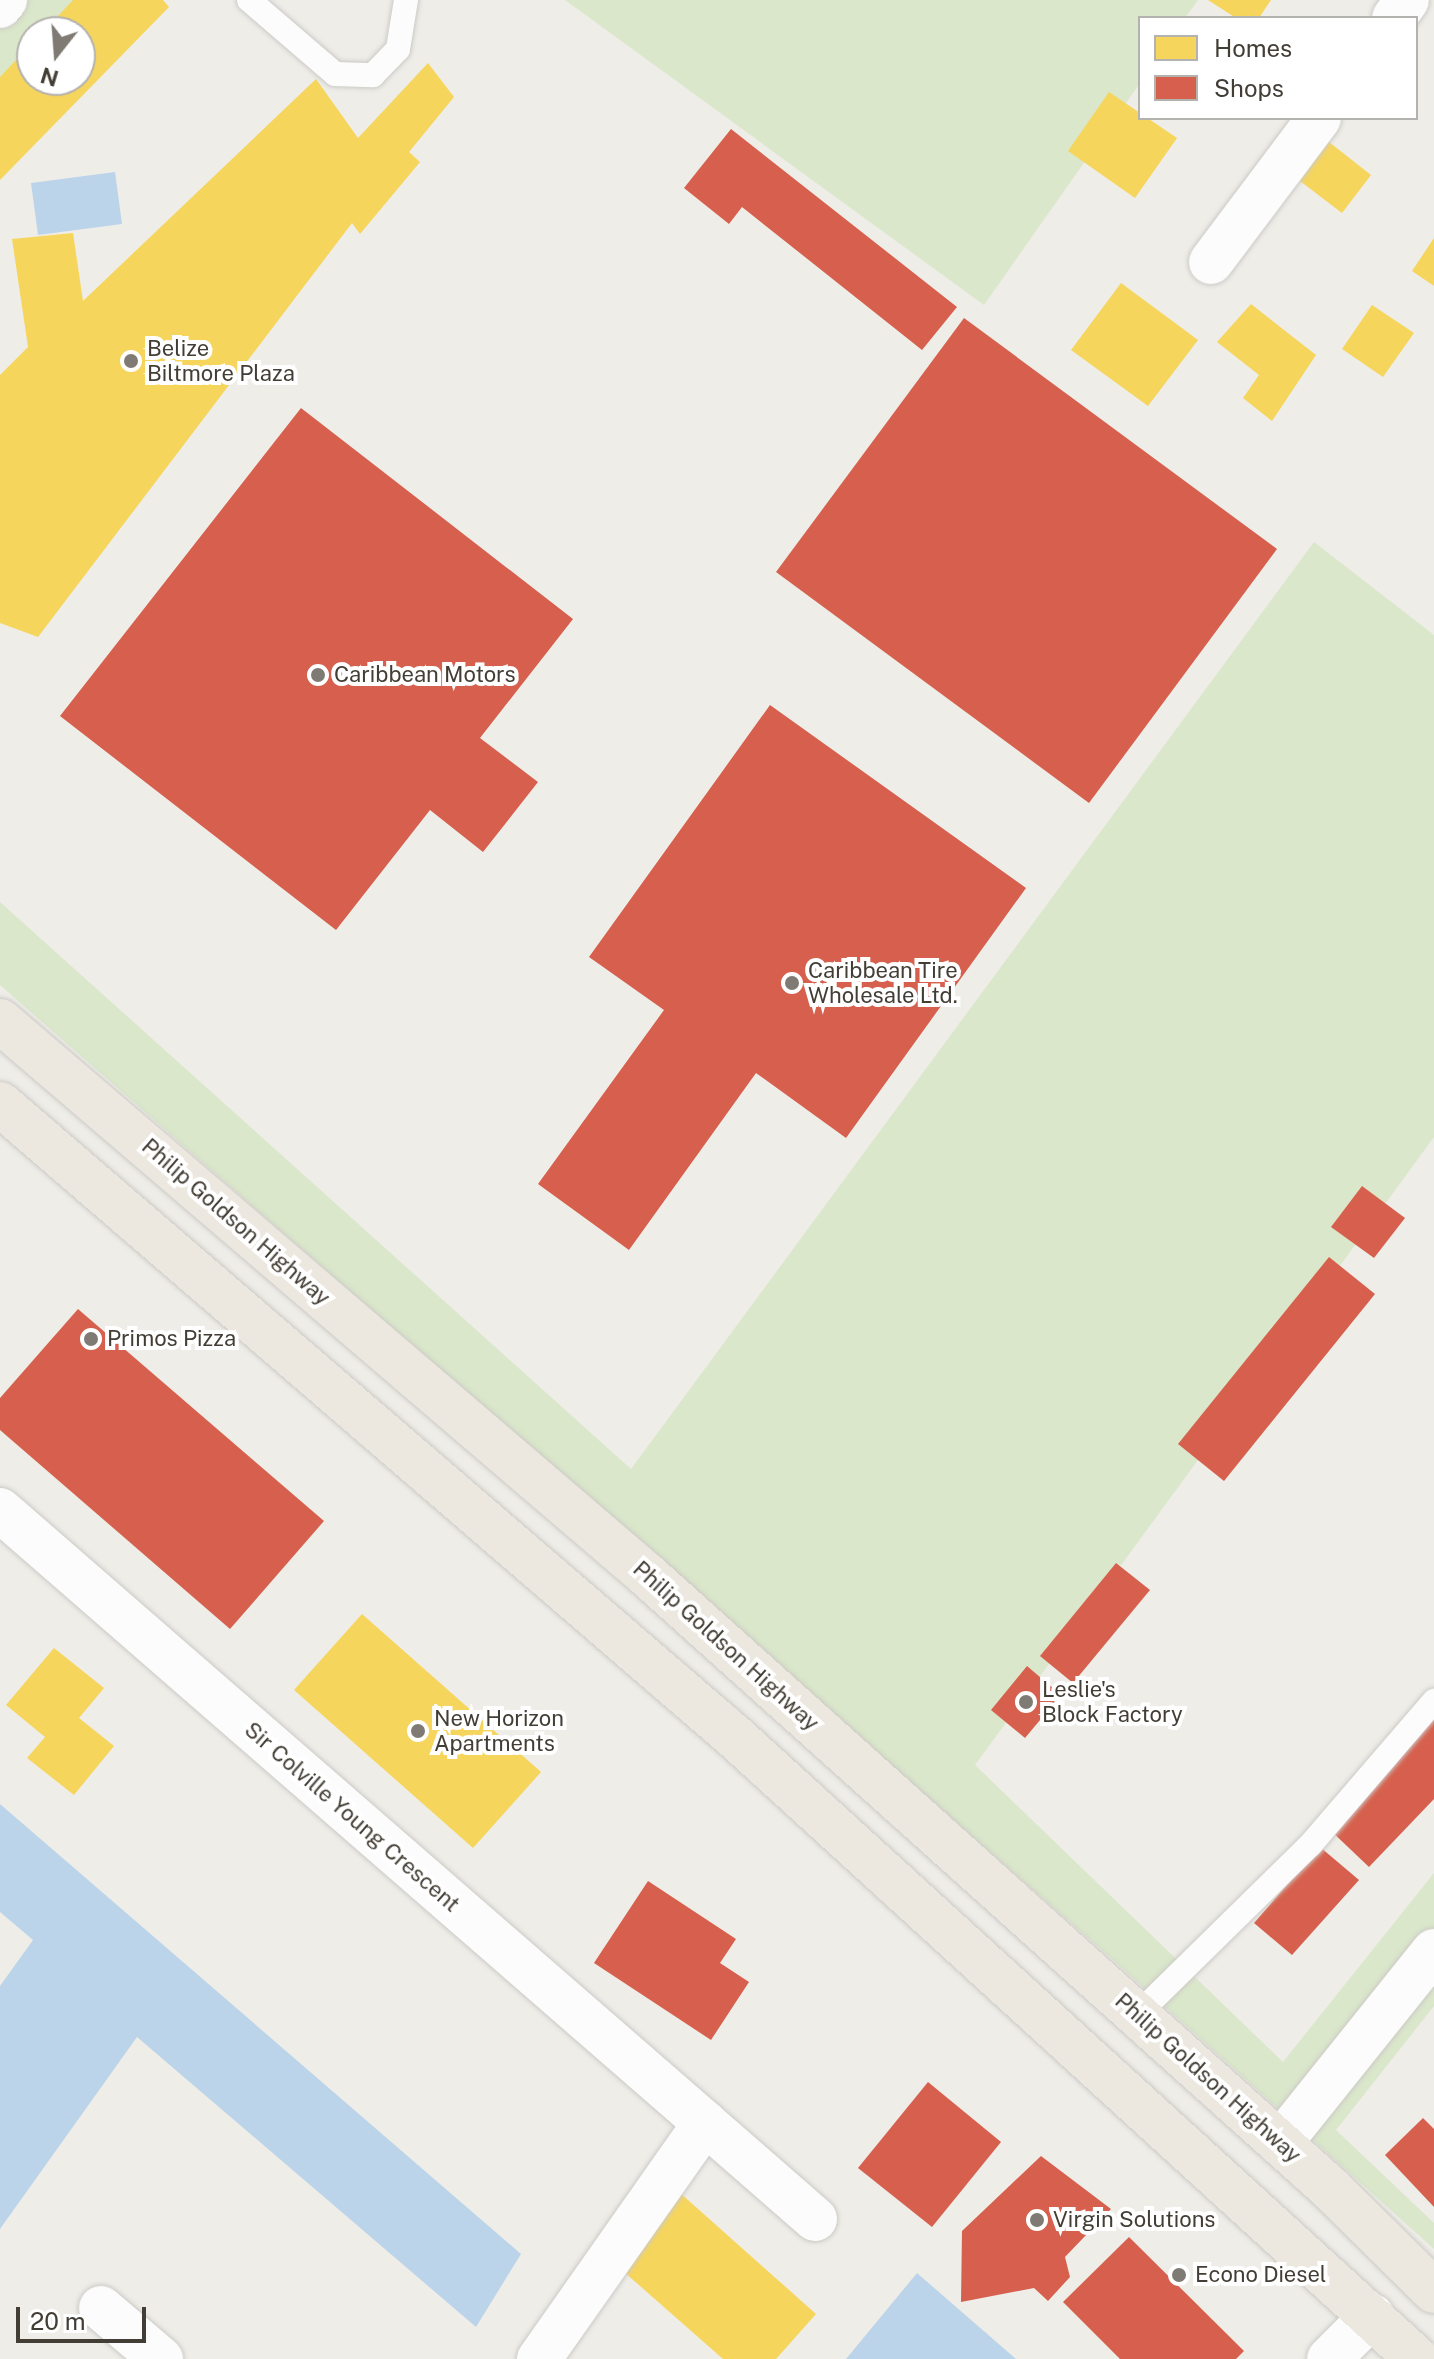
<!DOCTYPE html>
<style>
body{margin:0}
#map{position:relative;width:1434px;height:2359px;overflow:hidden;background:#eeede8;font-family:"Public Sans",sans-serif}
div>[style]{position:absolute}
.green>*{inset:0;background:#dae7ca}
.water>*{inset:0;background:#bcd4e9}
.homes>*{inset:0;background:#f6d55c}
.shops>*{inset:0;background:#d6604d}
.roads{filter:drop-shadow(0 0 2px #cccac6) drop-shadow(0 0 2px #cccac6)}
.service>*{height:24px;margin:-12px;padding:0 12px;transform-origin:12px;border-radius:12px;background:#fcfcfc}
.minor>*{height:44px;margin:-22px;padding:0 22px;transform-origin:22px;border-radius:22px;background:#fcfcfc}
.tertiary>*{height:44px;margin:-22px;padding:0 22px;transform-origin:22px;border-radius:22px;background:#fcfcfc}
.trunk>*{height:44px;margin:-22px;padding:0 22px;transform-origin:22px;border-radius:22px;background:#ece8df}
.dots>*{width:22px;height:22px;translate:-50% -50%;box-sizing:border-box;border:4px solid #fff;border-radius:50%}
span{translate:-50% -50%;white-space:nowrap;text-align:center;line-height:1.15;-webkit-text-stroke:8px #fff;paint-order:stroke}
.poi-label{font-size:22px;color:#433e35}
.left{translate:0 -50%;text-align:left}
.street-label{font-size:22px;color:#433e35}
.legend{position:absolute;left:1138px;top:16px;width:280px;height:104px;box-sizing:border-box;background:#fff;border:2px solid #b4b2ae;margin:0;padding:10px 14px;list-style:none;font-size:24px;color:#433e35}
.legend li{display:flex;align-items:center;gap:16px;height:40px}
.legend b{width:40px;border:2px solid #b4b2ae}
.north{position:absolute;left:16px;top:16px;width:80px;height:80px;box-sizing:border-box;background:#fff;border:2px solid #b4b2ae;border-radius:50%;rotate:197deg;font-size:22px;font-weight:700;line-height:32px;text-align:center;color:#433e35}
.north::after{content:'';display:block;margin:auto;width:28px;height:36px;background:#7f7b74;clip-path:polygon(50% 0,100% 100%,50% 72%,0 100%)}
.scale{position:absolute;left:16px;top:2307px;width:130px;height:36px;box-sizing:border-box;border:4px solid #433e35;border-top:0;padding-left:10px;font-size:24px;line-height:28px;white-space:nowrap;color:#433e35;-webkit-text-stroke:6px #fff;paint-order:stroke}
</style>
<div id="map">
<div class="green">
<div style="clip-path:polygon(0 0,80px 0,55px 32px,32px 32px,32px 61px,0 102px)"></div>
<div style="clip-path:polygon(565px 0,1198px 0,1185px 18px,1140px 18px,1140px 83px,984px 305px)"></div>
<div style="clip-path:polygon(1314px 542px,1434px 635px,1434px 1137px,975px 1765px,1283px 2062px,1434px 1873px,1434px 2006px,1336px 2130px,1434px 2223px,1434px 2249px,1112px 1959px,0 985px,0 902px,631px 1469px)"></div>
</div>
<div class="water">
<div style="clip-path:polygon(115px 172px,122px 224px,38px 235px,31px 183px)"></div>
<div style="clip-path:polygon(0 1804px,521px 2254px,476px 2327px,137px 2037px,0 2229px,0 1986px,33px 1940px,0 1912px)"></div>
<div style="clip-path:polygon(917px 2273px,1016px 2359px,846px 2359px)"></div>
</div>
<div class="homes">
<div style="clip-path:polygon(73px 0,163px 0,169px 7px,0 180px,0 77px,32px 43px,32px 80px,80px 80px,80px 32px,43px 32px)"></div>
<div style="clip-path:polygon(1208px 0,1271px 0,1259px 18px,1236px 18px)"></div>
<div style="clip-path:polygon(428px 63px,454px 97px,409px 152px,420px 162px,360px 234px,352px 223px,38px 637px,0 623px,0 375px,28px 347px,12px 239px,73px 233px,83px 301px,316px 79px,358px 138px)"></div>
<div style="clip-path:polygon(1109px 92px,1177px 138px,1135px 198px,1068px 151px)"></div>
<div style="clip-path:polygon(1329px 142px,1371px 175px,1342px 213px,1300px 181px)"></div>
<div style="clip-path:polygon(1434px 238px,1434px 286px,1412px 271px)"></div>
<div style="clip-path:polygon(1121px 283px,1198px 340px,1148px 406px,1071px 350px)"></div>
<div style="clip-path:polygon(1251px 304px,1316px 355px,1272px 421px,1243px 398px,1259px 375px,1217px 342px)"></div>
<div style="clip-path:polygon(1372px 305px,1414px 333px,1383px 377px,1342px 349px)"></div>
<div style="clip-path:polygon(362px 1614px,541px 1772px,473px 1848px,294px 1690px)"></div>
<div style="clip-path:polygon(54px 1648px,104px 1688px,79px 1718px,114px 1746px,74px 1795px,27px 1758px,45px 1737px,6px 1705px)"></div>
<div style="clip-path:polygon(679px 2192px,816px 2314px,776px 2359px,723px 2359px,615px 2264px)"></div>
</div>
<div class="shops">
<div style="clip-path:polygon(731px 129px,957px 307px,922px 350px,742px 207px,729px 224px,684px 188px)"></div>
<div style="clip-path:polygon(964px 318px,1277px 549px,1089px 803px,776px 572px)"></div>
<div style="clip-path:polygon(301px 408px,573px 619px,480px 738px,538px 782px,483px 852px,430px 810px,336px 930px,60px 716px)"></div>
<div style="clip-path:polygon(770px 705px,1026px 888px,846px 1138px,756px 1073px,629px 1250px,538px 1184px,664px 1010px,589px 957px)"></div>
<div style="clip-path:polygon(1362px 1186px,1405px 1218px,1374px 1258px,1331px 1227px)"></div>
<div style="clip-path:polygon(1329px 1257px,1375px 1294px,1224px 1481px,1178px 1444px)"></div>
<div style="clip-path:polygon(78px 1309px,324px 1521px,230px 1629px,0 1430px,0 1398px)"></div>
<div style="clip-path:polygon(1116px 1563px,1150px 1590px,1073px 1683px,1040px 1656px)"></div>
<div style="clip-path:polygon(1027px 1666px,1061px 1695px,1025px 1738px,991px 1710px)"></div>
<div style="clip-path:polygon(1434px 1719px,1434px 1799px,1369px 1867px,1329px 1829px)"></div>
<div style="clip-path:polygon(1320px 1847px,1359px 1880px,1292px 1955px,1254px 1923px)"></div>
<div style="clip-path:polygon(648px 1881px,736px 1939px,720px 1963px,749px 1982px,711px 2040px,594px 1963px)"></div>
<div style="clip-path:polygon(928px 2082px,1001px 2142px,932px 2227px,858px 2168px)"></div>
<div style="clip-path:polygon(1423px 2118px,1434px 2129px,1434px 2207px,1385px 2155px)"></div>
<div style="clip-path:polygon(1041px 2156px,1111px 2209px,1065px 2257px,1070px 2277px,1048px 2301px,1034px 2288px,961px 2302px,962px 2231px)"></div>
<div style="clip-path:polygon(1129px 2237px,1244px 2351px,1236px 2359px,1120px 2359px,1063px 2302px)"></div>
</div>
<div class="roads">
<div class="service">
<div style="left:249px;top:0;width:113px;rotate:40.7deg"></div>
<div style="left:335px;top:74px;width:38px;rotate:2deg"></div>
<div style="left:373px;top:75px;width:36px;rotate:-46deg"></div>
<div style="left:398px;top:49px;width:50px;rotate:-80.7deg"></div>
<div style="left:1137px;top:2015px;width:244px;rotate:-44.5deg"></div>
<div style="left:1311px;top:1844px;width:189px;rotate:-49.3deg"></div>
</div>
<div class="minor">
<div style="left:0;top:6px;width:8px;rotate:-50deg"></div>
<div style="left:1394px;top:18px;width:22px;rotate:-54deg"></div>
<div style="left:1211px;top:262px;width:180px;rotate:-53.1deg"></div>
<div style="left:0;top:1510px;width:934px;rotate:41.01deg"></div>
<div style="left:705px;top:2123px;width:289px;rotate:125.1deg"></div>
<div style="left:705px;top:2123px;width:146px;rotate:41.1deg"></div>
<div style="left:101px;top:2308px;width:79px;rotate:40.4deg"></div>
<div style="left:1329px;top:2359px;width:61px;rotate:-45deg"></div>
</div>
<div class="tertiary">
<div style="left:1280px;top:2143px;width:246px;rotate:-51.3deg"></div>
</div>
<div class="trunk">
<div style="left:0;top:1021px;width:852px;rotate:40.57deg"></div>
<div style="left:647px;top:1575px;width:919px;rotate:41.91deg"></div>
<div style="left:1331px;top:2189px;width:145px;rotate:44.7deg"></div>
<div style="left:0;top:1104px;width:970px;rotate:40.74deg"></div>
<div style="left:735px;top:1737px;width:923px;rotate:42.37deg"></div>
</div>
</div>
<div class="dots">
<div style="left:131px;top:361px;background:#7f7b74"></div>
<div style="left:318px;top:675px;background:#7f7b74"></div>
<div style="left:792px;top:983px;background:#7f7b74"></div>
<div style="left:91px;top:1339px;background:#7f7b74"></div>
<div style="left:1026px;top:1702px;background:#7f7b74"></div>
<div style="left:418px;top:1731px;background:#7f7b74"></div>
<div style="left:1037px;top:2220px;background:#7f7b74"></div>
<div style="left:1179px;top:2275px;background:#7f7b74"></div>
</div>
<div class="poi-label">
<span class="left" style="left:147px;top:361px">Belize<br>Biltmore Plaza</span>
<span class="left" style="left:334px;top:675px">Caribbean Motors</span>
<span class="left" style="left:808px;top:983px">Caribbean Tire<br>Wholesale Ltd.</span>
<span class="left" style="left:107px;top:1339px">Primos Pizza</span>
<span class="left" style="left:1042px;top:1702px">Leslie's<br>Block Factory</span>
<span class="left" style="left:434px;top:1731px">New Horizon<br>Apartments</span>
<span class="left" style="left:1053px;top:2220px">Virgin Solutions</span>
<span class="left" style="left:1195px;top:2275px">Econo Diesel</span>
</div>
<div class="street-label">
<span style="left:236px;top:1222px;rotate:41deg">Philip Goldson Highway</span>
<span style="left:726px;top:1646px;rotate:42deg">Philip Goldson Highway</span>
<span style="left:352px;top:1817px;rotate:41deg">Sir Colville Young Crescent</span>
<span style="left:1208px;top:2078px;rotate:42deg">Philip Goldson Highway</span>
</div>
<ul class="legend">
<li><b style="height:22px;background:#f6d55c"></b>Homes</li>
<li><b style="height:22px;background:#d6604d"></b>Shops</li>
</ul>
<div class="north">N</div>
<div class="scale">20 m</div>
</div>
